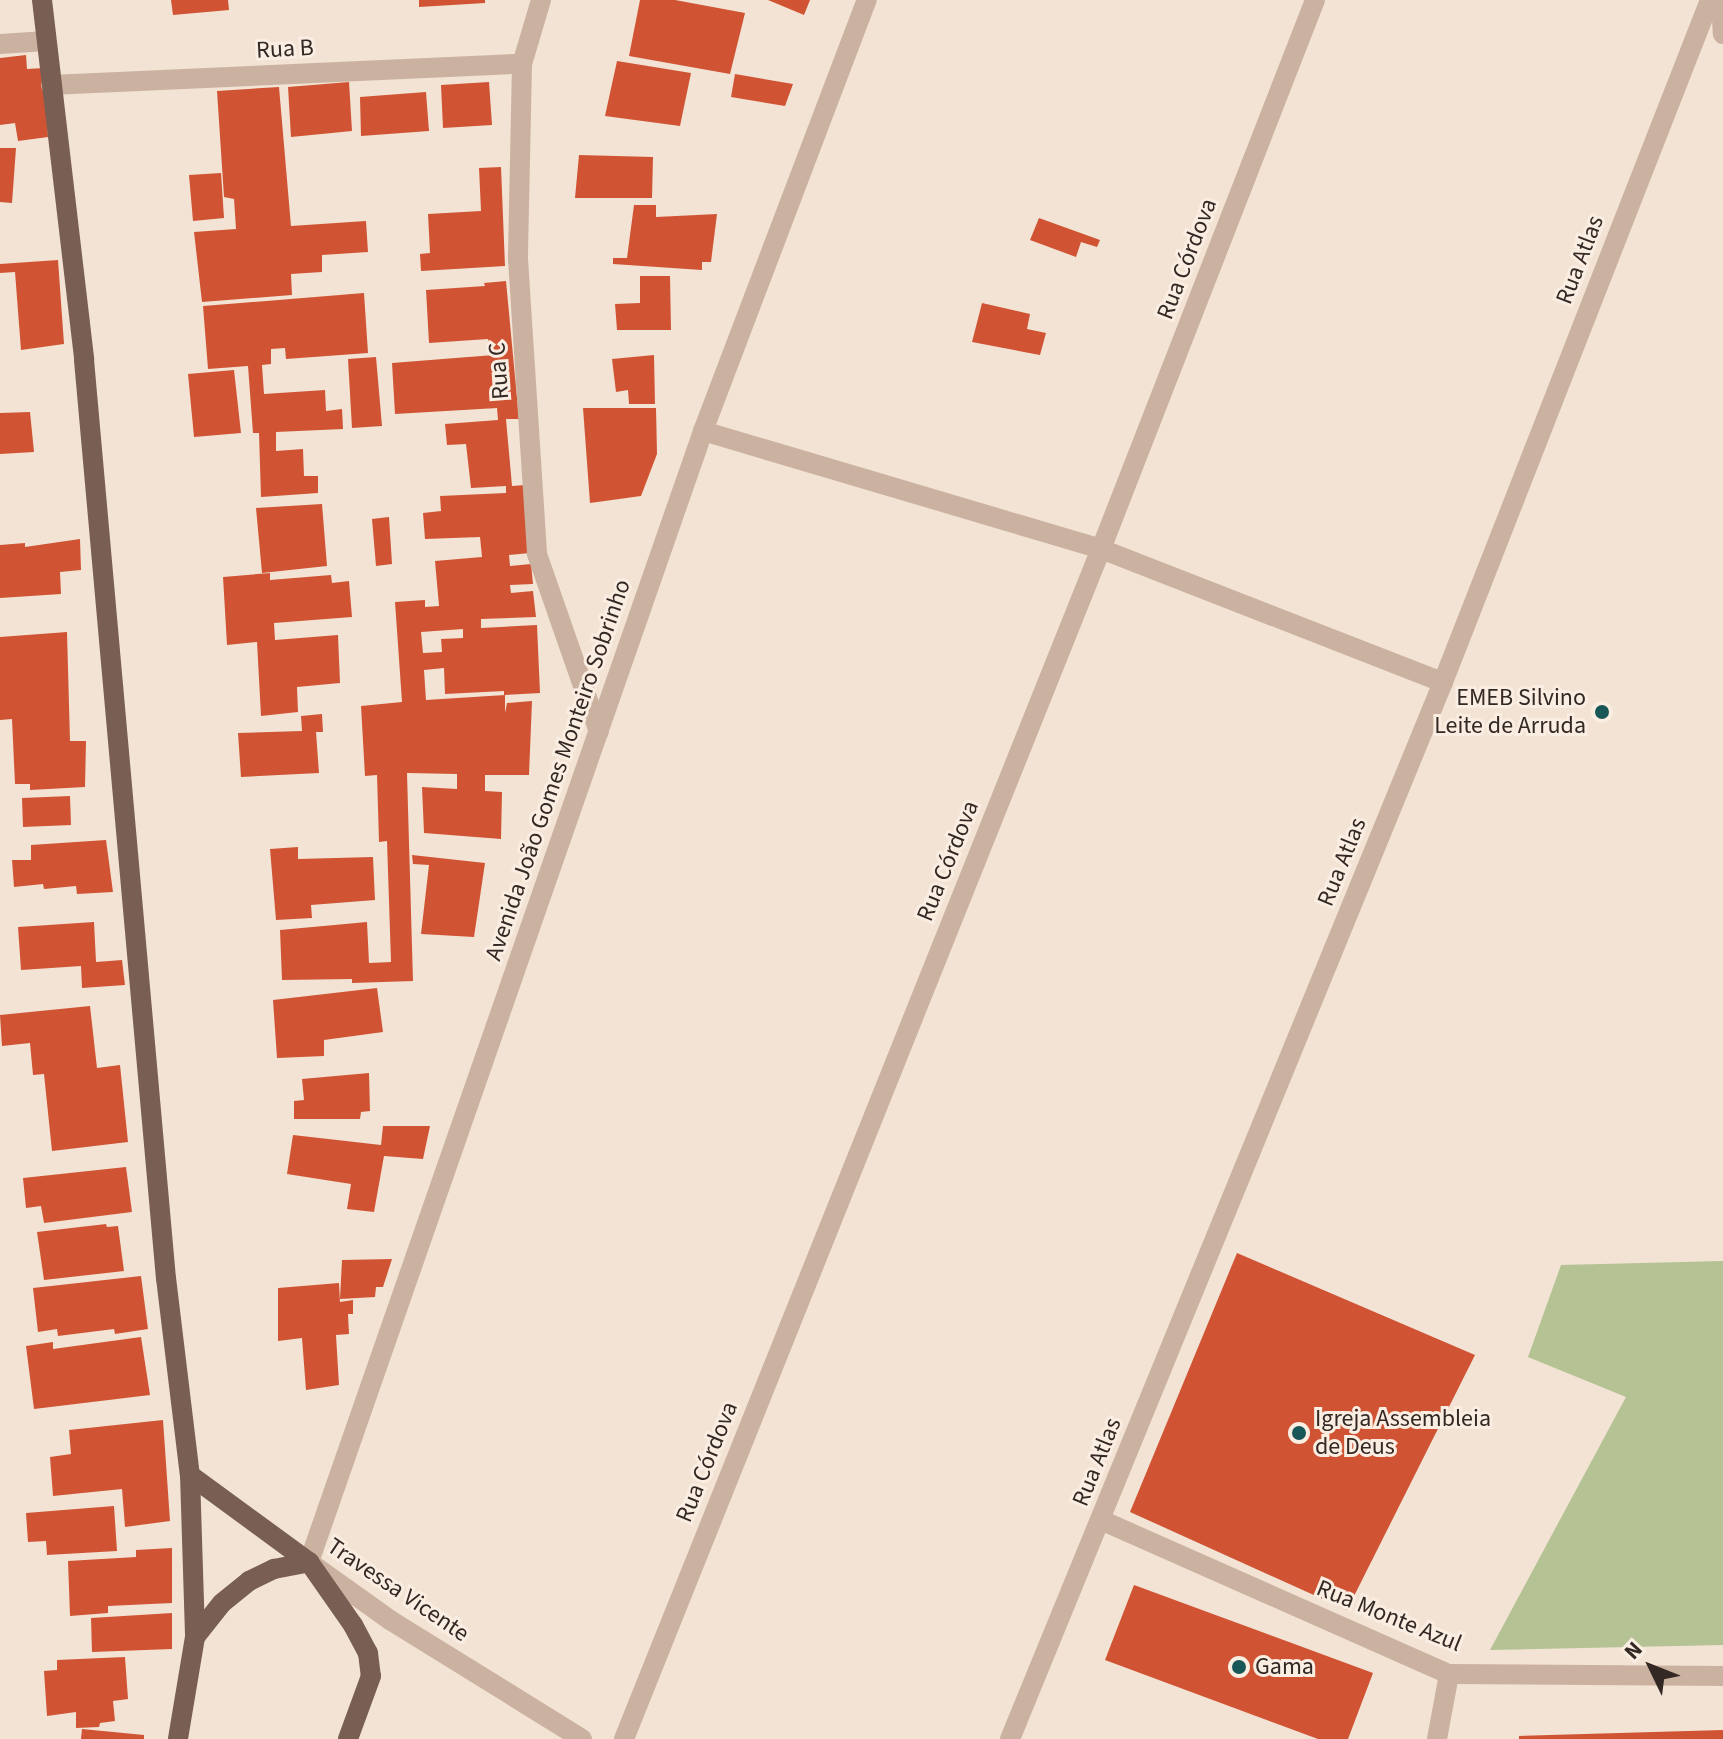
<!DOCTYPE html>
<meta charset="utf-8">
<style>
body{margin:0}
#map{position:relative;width:1723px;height:1739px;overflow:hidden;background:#f2e3d4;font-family:"Source Sans 3",sans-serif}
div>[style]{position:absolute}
.green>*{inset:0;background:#b4c294}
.building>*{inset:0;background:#d05434}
.minor>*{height:20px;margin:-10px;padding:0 10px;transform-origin:10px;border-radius:10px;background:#cbb2a0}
.major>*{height:20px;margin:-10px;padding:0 10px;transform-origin:10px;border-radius:10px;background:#785e53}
.dots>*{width:22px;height:22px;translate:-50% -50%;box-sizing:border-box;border:4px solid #faede1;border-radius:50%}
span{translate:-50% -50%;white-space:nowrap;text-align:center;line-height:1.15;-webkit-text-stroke:6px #faede1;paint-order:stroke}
.street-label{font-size:24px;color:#342824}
.poi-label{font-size:24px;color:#342824}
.right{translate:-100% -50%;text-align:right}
.left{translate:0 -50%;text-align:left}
.north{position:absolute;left:1611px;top:1627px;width:80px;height:80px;-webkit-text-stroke:6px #faede1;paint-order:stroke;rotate:313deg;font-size:22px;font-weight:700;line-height:32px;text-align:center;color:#342824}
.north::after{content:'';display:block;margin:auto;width:28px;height:36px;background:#342824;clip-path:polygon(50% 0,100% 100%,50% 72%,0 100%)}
</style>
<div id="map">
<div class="green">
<div style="clip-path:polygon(1723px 1261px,1723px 1645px,1490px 1650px,1626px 1397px,1528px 1357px,1561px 1265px)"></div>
</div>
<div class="building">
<div style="clip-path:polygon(171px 0,228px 0,229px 10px,173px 15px)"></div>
<div style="clip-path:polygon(419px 0,485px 0,485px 3px,419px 7px)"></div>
<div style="clip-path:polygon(640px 0,675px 0,745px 13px,730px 74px,629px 56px)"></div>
<div style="clip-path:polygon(768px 0,810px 0,804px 15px)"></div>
<div style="clip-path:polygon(26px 55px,27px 69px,44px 68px,48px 137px,18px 141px,15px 123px,0 125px,0 58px)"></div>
<div style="clip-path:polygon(617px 61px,691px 73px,680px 126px,605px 116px)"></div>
<div style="clip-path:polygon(735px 74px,793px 84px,785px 106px,731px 97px)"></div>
<div style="clip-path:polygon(349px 82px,352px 131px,291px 137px,288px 87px)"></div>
<div style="clip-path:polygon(489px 82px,492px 125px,443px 128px,441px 85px)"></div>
<div style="clip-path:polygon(279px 87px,291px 226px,366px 221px,368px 252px,322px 255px,322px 272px,291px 274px,292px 295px,202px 302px,194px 232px,236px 229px,234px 199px,224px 197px,217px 91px)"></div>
<div style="clip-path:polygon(426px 92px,429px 131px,361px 136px,360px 97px)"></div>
<div style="clip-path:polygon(0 148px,16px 148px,12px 203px,0 202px)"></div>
<div style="clip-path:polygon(579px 155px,653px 157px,652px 198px,575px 198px)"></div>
<div style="clip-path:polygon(501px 167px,505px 266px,421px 271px,420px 254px,430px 253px,428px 214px,481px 211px,479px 168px)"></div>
<div style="clip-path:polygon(221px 173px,224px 218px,193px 221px,189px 175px)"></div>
<div style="clip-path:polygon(634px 205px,656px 205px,656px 217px,717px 214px,711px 262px,702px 262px,702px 270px,613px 264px,613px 258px,627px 258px)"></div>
<div style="clip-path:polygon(1039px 218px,1100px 240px,1097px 247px,1081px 242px,1076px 257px,1030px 240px)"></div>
<div style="clip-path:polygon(58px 260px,64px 344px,21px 350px,15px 272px,0 273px,0 264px)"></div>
<div style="clip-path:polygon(640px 276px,670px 276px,671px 330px,617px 330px,615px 304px,640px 303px)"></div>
<div style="clip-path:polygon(evenodd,506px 281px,519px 419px,506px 419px,512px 486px,525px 485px,530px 553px,509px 555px,510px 566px,531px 564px,533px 584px,510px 585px,511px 593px,533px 591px,536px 617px,481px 619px,481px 628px,537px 625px,540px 693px,504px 695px,504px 691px,445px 694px,444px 668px,424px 670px,426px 700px,505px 695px,505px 713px,507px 703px,532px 701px,529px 775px,485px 775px,485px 791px,502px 792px,501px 839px,424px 833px,422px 787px,457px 789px,457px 774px,407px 773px,413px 981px,352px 983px,352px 979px,282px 980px,280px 930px,367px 922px,369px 963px,391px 962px,387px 841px,379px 842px,377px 775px,365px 776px,361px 706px,402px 702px,395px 602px,425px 600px,425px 607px,439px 606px,435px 561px,482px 557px,480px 537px,425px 539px,423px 513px,441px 511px,440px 496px,506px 493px,506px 486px,471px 488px,466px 444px,447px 445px,445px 424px,498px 420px,497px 408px,395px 414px,392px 363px,494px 355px,488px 339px,429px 343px,426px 290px,485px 286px,484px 283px,506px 281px,463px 629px,463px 638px,441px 639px,442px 652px,423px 653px,421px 632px,463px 629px)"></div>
<div style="clip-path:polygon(364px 293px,368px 353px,286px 359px,285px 348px,271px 349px,271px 364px,262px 365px,264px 394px,325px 390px,326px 411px,342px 409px,343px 429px,276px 432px,276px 451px,303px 449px,304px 476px,318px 476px,318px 493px,261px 497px,259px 433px,253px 433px,248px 366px,208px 369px,203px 306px)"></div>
<div style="clip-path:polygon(982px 303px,1030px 314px,1027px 329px,1046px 333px,1040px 355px,972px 342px)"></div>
<div style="clip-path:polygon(654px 355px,655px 404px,629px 404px,628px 390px,616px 392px,612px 359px)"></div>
<div style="clip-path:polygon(376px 357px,382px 426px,352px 428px,348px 359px)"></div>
<div style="clip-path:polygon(234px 370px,241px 433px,194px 437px,188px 374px)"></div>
<div style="clip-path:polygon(583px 408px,656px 408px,657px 454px,641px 496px,590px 503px)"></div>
<div style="clip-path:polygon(30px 412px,34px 452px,0 454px,0 413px)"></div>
<div style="clip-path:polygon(322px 504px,327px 566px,262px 573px,256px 508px)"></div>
<div style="clip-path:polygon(389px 517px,392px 564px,376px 566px,372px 519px)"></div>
<div style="clip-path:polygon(80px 539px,81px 570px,60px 572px,61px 594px,0 598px,0 545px,25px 543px,25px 547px)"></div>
<div style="clip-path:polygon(270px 573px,270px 580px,331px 575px,332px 583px,349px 581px,352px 617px,274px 623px,275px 640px,338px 635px,340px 683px,297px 687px,298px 712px,261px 716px,257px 642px,227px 645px,223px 577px)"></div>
<div style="clip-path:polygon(67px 632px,70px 741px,86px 741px,85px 787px,30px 790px,30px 784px,15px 784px,12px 719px,0 720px,0 637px)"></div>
<div style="clip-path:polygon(322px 714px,323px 732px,316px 732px,319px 773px,241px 777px,238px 733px,302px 731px,301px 716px)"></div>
<div style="clip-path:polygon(70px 796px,71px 825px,23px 827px,22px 798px)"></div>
<div style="clip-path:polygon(106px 840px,113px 892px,77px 894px,76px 886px,44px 889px,43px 884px,14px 887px,12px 860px,31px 860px,31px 845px)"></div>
<div style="clip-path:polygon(298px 847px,298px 859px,373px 857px,375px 900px,311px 905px,312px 918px,276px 920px,270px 849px)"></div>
<div style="clip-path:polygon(412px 855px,485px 863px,474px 937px,421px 934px,429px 865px,413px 864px)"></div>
<div style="clip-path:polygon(94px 922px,96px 962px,122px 960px,125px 985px,82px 988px,81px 966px,21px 970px,18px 927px)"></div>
<div style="clip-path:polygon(377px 988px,383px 1032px,324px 1040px,324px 1056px,277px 1058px,273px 1000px)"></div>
<div style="clip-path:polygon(90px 1006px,97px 1068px,120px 1065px,128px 1142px,52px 1151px,44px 1074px,33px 1075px,30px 1043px,2px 1046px,0 1015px)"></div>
<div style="clip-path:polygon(369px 1073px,370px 1111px,361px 1112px,360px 1119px,294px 1119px,294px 1101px,304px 1100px,302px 1079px)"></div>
<div style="clip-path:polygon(383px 1126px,430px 1126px,423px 1159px,384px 1156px,374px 1212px,347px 1209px,351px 1184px,287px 1174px,293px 1135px,381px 1145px)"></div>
<div style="clip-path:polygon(126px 1167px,132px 1212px,44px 1223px,41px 1206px,26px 1208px,23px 1178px)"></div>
<div style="clip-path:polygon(106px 1224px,107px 1227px,118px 1226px,124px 1271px,44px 1280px,37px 1232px)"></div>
<div style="clip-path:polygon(1237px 1253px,1475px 1355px,1347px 1610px,1130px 1512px)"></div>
<div style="clip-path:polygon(392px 1259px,383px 1287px,376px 1287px,375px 1297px,340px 1299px,342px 1260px)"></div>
<div style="clip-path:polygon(141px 1276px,148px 1329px,115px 1334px,114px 1329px,58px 1336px,57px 1329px,38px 1332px,33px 1288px)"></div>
<div style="clip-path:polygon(339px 1283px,340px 1302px,353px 1300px,353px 1314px,348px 1314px,349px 1334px,336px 1335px,339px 1385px,306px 1390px,302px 1338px,278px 1341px,278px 1288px)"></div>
<div style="clip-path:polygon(141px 1337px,150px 1395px,34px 1409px,26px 1346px,53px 1342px,53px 1349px)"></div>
<div style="clip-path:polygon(163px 1420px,170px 1521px,125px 1527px,122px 1489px,53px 1496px,50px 1457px,71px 1454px,69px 1430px)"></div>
<div style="clip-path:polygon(114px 1506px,117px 1551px,47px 1555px,46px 1541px,28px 1542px,26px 1513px)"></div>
<div style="clip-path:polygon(172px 1548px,172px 1603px,108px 1606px,108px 1613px,70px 1616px,68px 1561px,136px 1557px,136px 1550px)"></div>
<div style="clip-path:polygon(1134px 1585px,1373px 1673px,1348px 1739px,1318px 1739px,1105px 1660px)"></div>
<div style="clip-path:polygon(172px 1613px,172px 1649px,92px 1652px,91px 1618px)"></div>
<div style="clip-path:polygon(125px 1657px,128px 1699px,113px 1701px,115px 1721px,100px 1723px,99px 1727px,76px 1728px,76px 1712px,47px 1716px,44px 1671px,57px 1670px,57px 1660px)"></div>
<div style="clip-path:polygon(82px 1729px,144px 1735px,144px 1739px,81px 1739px)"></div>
<div style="clip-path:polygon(1723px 1730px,1723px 1739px,1519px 1739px,1519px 1736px)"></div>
</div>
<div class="minor">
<div style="left:541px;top:0;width:67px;rotate:106.5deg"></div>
<div style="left:522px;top:64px;width:195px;rotate:91.2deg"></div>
<div style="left:518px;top:259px;width:296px;rotate:86.3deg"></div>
<div style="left:537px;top:554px;width:188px;rotate:70.8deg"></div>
<div style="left:1721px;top:0;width:34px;rotate:87deg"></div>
<div style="left:0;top:44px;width:46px;rotate:-3.7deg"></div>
<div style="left:51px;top:85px;width:471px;rotate:-2.6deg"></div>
<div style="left:703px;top:431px;width:415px;rotate:16.5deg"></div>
<div style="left:1101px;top:549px;width:367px;rotate:21.3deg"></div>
<div style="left:1101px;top:1520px;width:381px;rotate:23.9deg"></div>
<div style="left:1449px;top:1674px;width:274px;rotate:0.4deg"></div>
<div style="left:582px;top:1739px;width:226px;rotate:-148.2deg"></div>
<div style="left:390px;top:1620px;width:100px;rotate:-144.4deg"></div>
<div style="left:309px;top:1562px;width:1198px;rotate:-70.79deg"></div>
<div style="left:703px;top:431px;width:461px;rotate:-69.2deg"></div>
<div style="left:624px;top:1739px;width:1282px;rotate:-68.16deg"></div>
<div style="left:1101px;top:549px;width:589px;rotate:-68.7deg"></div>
<div style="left:1010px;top:1739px;width:1142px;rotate:-67.72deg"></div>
<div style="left:1443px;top:682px;width:732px;rotate:-68.62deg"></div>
<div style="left:1437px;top:1739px;width:66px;rotate:-79.5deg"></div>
</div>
<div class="major">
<div style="left:42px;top:0;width:362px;rotate:83.3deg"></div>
<div style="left:84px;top:360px;width:922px;rotate:84.9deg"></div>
<div style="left:166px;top:1278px;width:198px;rotate:83.1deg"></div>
<div style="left:190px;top:1475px;width:162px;rotate:88.2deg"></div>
<div style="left:195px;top:1637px;width:103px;rotate:99.5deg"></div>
<div style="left:190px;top:1475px;width:147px;rotate:36.2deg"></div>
<div style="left:309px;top:1562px;width:77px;rotate:55.1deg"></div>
<div style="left:353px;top:1625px;width:32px;rotate:62deg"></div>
<div style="left:368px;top:1653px;width:23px;rotate:83deg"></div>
<div style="left:371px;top:1676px;width:67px;rotate:110.1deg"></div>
<div style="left:195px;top:1637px;width:43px;rotate:-51.5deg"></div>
<div style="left:222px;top:1603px;width:35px;rotate:-39deg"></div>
<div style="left:249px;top:1581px;width:28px;rotate:-26deg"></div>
<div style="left:274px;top:1569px;width:36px;rotate:-11deg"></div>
</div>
<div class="dots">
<div style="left:1602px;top:712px;background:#175758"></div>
<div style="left:1299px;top:1433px;background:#175758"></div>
<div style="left:1239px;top:1667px;background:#175758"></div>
</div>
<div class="street-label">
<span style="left:285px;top:49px;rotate:-3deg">Rua B</span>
<span style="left:1187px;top:259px;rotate:-69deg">Rua Córdova</span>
<span style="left:1580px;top:260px;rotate:-69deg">Rua Atlas</span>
<span style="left:499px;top:371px;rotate:-94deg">Rua C</span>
<span style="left:558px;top:770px;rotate:-71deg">Avenida João Gomes Monteiro Sobrinho</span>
<span style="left:948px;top:861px;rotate:-68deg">Rua Córdova</span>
<span style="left:1342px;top:862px;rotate:-68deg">Rua Atlas</span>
<span style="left:707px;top:1462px;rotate:-68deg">Rua Córdova</span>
<span style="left:1097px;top:1462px;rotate:-68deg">Rua Atlas</span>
<span style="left:398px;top:1590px;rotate:34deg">Travessa Vicente</span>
<span style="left:1389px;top:1616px;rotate:22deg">Rua Monte Azul</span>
</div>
<div class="poi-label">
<span class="right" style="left:1586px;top:712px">EMEB Silvino<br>Leite de Arruda</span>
<span class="left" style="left:1315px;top:1433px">Igreja Assembleia<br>de Deus</span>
<span class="left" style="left:1255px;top:1667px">Gama</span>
</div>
<div class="north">N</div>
</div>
